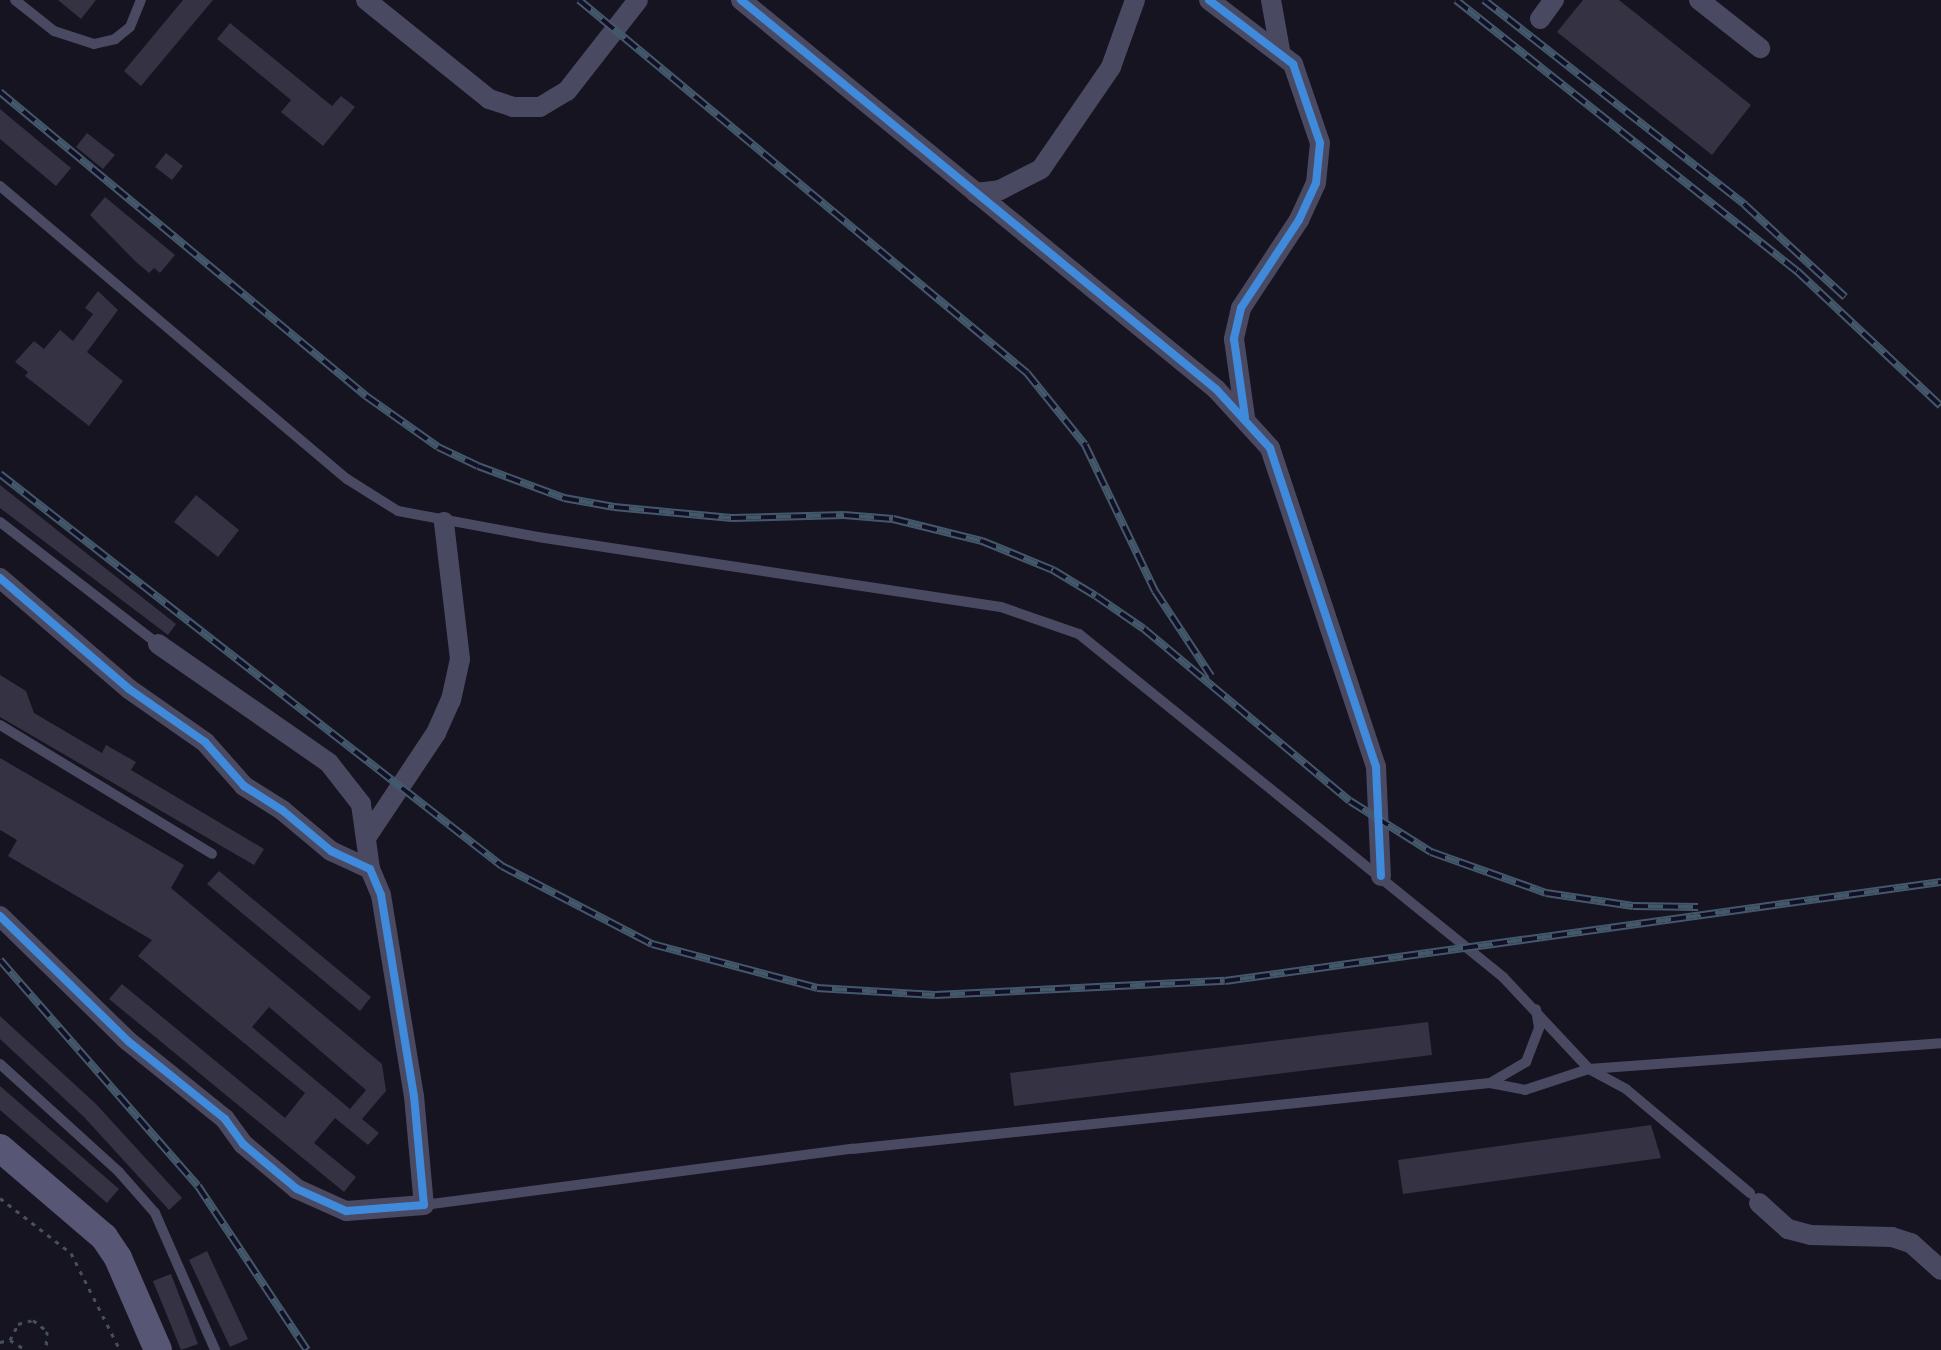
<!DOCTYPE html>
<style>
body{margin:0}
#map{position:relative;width:1941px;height:1350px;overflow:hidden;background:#161421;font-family:"Fira Sans Condensed",sans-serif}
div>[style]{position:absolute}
.building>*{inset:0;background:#343243}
.path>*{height:3px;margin-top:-1.5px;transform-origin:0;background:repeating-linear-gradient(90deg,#44505f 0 4px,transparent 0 10px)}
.lane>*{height:10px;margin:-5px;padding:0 5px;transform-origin:5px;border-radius:5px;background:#4a4962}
.street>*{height:20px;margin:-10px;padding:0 10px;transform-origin:10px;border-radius:10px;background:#4a4962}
.secondary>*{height:28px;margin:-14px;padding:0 14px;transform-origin:14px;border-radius:14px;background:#575674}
.rail>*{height:8px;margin-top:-4px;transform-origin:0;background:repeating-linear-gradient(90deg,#130f26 0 15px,#43596b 0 30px);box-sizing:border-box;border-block:2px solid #43596b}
.cycleway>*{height:8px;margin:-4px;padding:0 4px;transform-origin:4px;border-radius:4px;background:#408adc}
span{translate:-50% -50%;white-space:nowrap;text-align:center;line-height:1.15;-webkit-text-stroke:7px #130f26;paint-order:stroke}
</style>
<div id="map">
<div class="building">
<div style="clip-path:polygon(58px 0,96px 0,81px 19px)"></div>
<div style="clip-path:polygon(183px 0,213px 0,141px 86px,124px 71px)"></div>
<div style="clip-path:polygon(1583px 0,1619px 0,1751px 105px,1712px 155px,1557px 32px)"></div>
<div style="clip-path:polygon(230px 23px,332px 106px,341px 96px,355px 107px,323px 146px,281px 112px,291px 100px,217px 39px)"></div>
<div style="clip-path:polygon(0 109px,71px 168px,56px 186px,0 139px)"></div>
<div style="clip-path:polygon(87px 133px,115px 155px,103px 169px,76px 147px)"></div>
<div style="clip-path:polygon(166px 153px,183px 166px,172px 180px,155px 167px)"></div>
<div style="clip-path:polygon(105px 197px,175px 255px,160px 273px,154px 268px,149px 273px,135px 261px,90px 215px)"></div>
<div style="clip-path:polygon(98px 291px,118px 310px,87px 352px,123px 381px,89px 426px,25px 376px,28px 372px,15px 362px,34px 341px,44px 349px,60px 330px,73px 341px,93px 314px,85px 308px)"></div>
<div style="clip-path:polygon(0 485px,176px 624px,168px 635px,0 508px)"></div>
<div style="clip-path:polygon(196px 495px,239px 530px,218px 557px,174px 522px)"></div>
<div style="clip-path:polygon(0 675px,26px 691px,34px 713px,102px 753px,106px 745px,136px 762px,131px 770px,264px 849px,254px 865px,0 717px)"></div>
<div style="clip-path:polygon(evenodd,0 758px,184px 865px,171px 888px,382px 1064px,386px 1091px,362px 1119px,379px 1133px,368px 1145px,335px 1118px,314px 1143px,356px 1177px,344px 1192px,109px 999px,122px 984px,285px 1118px,305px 1093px,138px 956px,152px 940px,8px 856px,17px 840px,0 830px,0 758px,269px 1007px,366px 1090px,350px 1109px,252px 1027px,269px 1007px)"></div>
<div style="clip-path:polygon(219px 871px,371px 997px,360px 1011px,207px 884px)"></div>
<div style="clip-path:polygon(0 1016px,96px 1104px,182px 1198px,169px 1210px,84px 1117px,0 1039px)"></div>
<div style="clip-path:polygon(1428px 1022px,1432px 1055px,1014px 1106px,1010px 1073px)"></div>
<div style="clip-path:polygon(0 1086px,119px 1189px,107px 1203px,0 1110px)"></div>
<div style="clip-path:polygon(1651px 1125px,1661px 1158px,1403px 1194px,1398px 1160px)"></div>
<div style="clip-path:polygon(207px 1251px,248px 1339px,230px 1347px,189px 1260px)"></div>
<div style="clip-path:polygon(171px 1274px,198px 1344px,181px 1350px,153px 1281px)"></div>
</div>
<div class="path">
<div style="left:0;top:1198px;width:90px;rotate:37.8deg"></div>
<div style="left:71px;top:1253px;width:109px;rotate:63.2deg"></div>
<div style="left:10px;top:1340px;width:18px;rotate:-63deg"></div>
<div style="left:18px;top:1324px;width:16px;rotate:-15deg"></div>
<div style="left:33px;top:1320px;width:18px;rotate:38deg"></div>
<div style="left:47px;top:1331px;width:19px;rotate:93deg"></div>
<div style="left:0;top:1342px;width:10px;rotate:-11deg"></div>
<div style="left:10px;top:1340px;width:19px;rotate:32deg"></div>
</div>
<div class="lane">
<div style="left:15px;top:0;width:50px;rotate:38.5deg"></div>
<div style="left:54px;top:31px;width:42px;rotate:18deg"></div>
<div style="left:94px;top:44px;width:22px;rotate:-13deg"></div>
<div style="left:115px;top:39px;width:19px;rotate:-39deg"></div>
<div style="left:130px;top:27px;width:29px;rotate:-68deg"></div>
<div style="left:0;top:186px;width:454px;rotate:40.2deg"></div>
<div style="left:347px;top:479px;width:60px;rotate:32.1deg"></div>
<div style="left:398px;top:511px;width:142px;rotate:10.5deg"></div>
<div style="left:538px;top:537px;width:468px;rotate:8.6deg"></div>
<div style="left:1001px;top:607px;width:83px;rotate:19.1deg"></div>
<div style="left:1079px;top:634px;width:545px;rotate:38.97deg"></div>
<div style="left:1503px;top:977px;width:126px;rotate:46.9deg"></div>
<div style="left:1589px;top:1069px;width:42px;rotate:28.4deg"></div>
<div style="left:1626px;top:1089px;width:162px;rotate:40deg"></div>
<div style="left:0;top:522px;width:200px;rotate:37.7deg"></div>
<div style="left:0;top:725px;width:248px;rotate:31.3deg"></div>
<div style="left:0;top:1064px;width:161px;rotate:42.2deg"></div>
<div style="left:119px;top:1172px;width:55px;rotate:48.7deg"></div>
<div style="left:155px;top:1213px;width:150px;rotate:66.3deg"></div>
<div style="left:1490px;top:1083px;width:42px;rotate:-30.3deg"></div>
<div style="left:1526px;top:1062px;width:36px;rotate:-69deg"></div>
<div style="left:1539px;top:1028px;width:19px;rotate:-99deg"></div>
<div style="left:424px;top:1205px;width:432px;rotate:-7.5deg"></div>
<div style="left:852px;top:1149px;width:641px;rotate:-5.91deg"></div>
<div style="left:1490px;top:1083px;width:36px;rotate:11deg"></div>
<div style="left:1525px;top:1090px;width:67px;rotate:-18.2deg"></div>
<div style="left:1589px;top:1069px;width:353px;rotate:-4.2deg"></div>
</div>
<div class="street">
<div style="left:366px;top:0;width:158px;rotate:38.8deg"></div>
<div style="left:489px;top:99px;width:25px;rotate:18deg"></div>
<div style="left:513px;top:107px;width:27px"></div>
<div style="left:540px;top:107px;width:31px;rotate:-31deg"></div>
<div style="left:567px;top:91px;width:115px;rotate:-52deg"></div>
<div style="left:741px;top:0;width:614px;rotate:39.32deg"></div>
<div style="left:1216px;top:389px;width:80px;rotate:47.5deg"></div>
<div style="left:1270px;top:448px;width:336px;rotate:71.6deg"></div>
<div style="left:1376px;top:767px;width:109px;rotate:87.4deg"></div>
<div style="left:1209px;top:0;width:106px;rotate:37.3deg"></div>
<div style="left:1293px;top:64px;width:83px;rotate:71.1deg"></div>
<div style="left:1320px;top:143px;width:40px;rotate:95.7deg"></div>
<div style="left:1316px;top:183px;width:41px;rotate:114.7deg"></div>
<div style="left:1299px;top:220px;width:105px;rotate:123.4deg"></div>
<div style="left:1241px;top:308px;width:32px;rotate:103deg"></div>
<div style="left:1234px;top:339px;width:79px;rotate:82deg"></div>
<div style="left:1271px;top:0;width:51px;rotate:79.8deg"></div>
<div style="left:1699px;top:0;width:78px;rotate:38.2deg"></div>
<div style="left:1540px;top:19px;width:24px;rotate:-54deg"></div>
<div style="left:976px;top:193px;width:24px;rotate:-7deg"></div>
<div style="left:1000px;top:190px;width:46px;rotate:-27.1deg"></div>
<div style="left:1041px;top:169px;width:124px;rotate:-55.5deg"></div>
<div style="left:1111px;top:67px;width:71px;rotate:-70.3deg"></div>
<div style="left:0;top:578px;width:170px;rotate:40.7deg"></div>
<div style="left:129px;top:689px;width:93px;rotate:34.9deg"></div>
<div style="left:205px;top:742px;width:59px;rotate:48.4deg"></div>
<div style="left:244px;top:786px;width:45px;rotate:32.3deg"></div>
<div style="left:282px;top:810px;width:64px;rotate:39.9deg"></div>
<div style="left:331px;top:851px;width:43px;rotate:24.8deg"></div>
<div style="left:370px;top:869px;width:28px;rotate:67deg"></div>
<div style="left:381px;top:895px;width:204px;rotate:80.7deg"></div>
<div style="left:414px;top:1096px;width:109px;rotate:84.8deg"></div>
<div style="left:424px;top:1205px;width:78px;rotate:175.6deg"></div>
<div style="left:346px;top:1211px;width:54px;rotate:-155.8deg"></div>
<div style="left:297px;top:1189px;width:70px;rotate:-140.2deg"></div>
<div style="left:243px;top:1144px;width:31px;rotate:-126deg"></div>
<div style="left:225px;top:1119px;width:124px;rotate:-141.2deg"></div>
<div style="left:128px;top:1041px;width:179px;rotate:-135.7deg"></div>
<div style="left:158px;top:644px;width:208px;rotate:34.8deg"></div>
<div style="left:329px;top:763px;width:52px;rotate:52deg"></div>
<div style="left:361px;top:804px;width:66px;rotate:82.1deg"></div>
<div style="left:368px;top:835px;width:123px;rotate:-56.3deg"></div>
<div style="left:436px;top:733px;width:36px;rotate:-66deg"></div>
<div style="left:451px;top:700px;width:42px;rotate:-77.6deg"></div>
<div style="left:460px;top:659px;width:138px;rotate:-96.7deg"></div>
<div style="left:1759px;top:1203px;width:39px;rotate:42deg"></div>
<div style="left:1788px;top:1229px;width:23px;rotate:15deg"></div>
<div style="left:1810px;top:1235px;width:82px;rotate:1.4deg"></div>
<div style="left:1892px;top:1237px;width:20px;rotate:18deg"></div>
<div style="left:1911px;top:1243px;width:40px;rotate:42deg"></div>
</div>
<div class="secondary">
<div style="left:0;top:1148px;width:137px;rotate:40.6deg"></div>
<div style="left:104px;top:1237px;width:25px;rotate:56deg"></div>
<div style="left:118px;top:1258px;width:100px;rotate:66.5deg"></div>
</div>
<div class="rail">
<div style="left:579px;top:0;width:583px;rotate:39.78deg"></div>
<div style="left:1027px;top:373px;width:92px;rotate:51.1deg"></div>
<div style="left:1085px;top:445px;width:162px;rotate:64.4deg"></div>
<div style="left:1155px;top:591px;width:102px;rotate:56.6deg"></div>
<div style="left:1456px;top:0;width:436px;rotate:38.5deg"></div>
<div style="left:1797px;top:271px;width:197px;rotate:43.2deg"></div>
<div style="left:1484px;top:0;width:332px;rotate:38.1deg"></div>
<div style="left:1745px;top:205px;width:136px;rotate:42.6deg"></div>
<div style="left:0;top:92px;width:476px;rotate:39.7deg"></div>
<div style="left:366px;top:396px;width:88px;rotate:35.3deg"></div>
<div style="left:438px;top:447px;width:44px;rotate:25.4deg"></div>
<div style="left:478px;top:466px;width:92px;rotate:20.4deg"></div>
<div style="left:564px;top:498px;width:51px;rotate:10.2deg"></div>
<div style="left:614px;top:507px;width:118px;rotate:5.4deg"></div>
<div style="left:731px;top:518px;width:113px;rotate:-1.5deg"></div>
<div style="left:844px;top:515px;width:49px;rotate:4.7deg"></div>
<div style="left:893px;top:519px;width:92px;rotate:13.9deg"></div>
<div style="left:982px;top:541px;width:77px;rotate:22.2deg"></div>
<div style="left:1053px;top:570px;width:50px;rotate:31.2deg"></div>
<div style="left:1096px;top:596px;width:58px;rotate:34.5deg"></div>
<div style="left:1144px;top:629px;width:268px;rotate:39.9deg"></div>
<div style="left:1350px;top:801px;width:96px;rotate:32.2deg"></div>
<div style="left:1431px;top:852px;width:122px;rotate:19.6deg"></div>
<div style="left:1546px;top:893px;width:88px;rotate:8.5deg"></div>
<div style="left:1633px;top:906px;width:65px;rotate:0.9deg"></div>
<div style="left:0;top:474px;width:637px;rotate:37.99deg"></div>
<div style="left:502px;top:866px;width:169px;rotate:27.5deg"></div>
<div style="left:652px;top:944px;width:171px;rotate:14.9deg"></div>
<div style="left:817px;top:988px;width:118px;rotate:3.4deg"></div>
<div style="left:935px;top:995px;width:290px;rotate:-2.8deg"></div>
<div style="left:1225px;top:981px;width:723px;rotate:-7.87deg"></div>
<div style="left:0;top:960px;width:300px;rotate:48.8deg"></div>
<div style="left:198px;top:1186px;width:197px;rotate:56.4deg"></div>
</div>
<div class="cycleway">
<div style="left:741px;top:0;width:614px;rotate:39.32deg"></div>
<div style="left:1216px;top:389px;width:80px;rotate:47.5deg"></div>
<div style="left:1270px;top:448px;width:336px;rotate:71.6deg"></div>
<div style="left:1376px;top:767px;width:109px;rotate:87.4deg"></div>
<div style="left:1209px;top:0;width:106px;rotate:37.3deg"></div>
<div style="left:1293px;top:64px;width:83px;rotate:71.1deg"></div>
<div style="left:1320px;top:143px;width:40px;rotate:95.7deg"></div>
<div style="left:1316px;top:183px;width:41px;rotate:114.7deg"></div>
<div style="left:1299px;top:220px;width:105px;rotate:123.4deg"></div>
<div style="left:1241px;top:308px;width:32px;rotate:103deg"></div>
<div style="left:1234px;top:339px;width:79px;rotate:82deg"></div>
<div style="left:0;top:578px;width:170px;rotate:40.7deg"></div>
<div style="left:129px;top:689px;width:93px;rotate:34.9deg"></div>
<div style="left:205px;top:742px;width:59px;rotate:48.4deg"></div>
<div style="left:244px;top:786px;width:45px;rotate:32.3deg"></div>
<div style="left:282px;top:810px;width:64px;rotate:39.9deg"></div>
<div style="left:331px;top:851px;width:43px;rotate:24.8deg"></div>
<div style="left:370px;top:869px;width:28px;rotate:67deg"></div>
<div style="left:381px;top:895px;width:204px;rotate:80.7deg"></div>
<div style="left:414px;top:1096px;width:109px;rotate:84.8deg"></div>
<div style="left:424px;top:1205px;width:78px;rotate:175.6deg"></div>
<div style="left:346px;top:1211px;width:54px;rotate:-155.8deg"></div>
<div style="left:297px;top:1189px;width:70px;rotate:-140.2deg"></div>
<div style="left:243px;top:1144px;width:31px;rotate:-126deg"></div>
<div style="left:225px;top:1119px;width:124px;rotate:-141.2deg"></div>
<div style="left:128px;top:1041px;width:179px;rotate:-135.7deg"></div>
</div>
</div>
